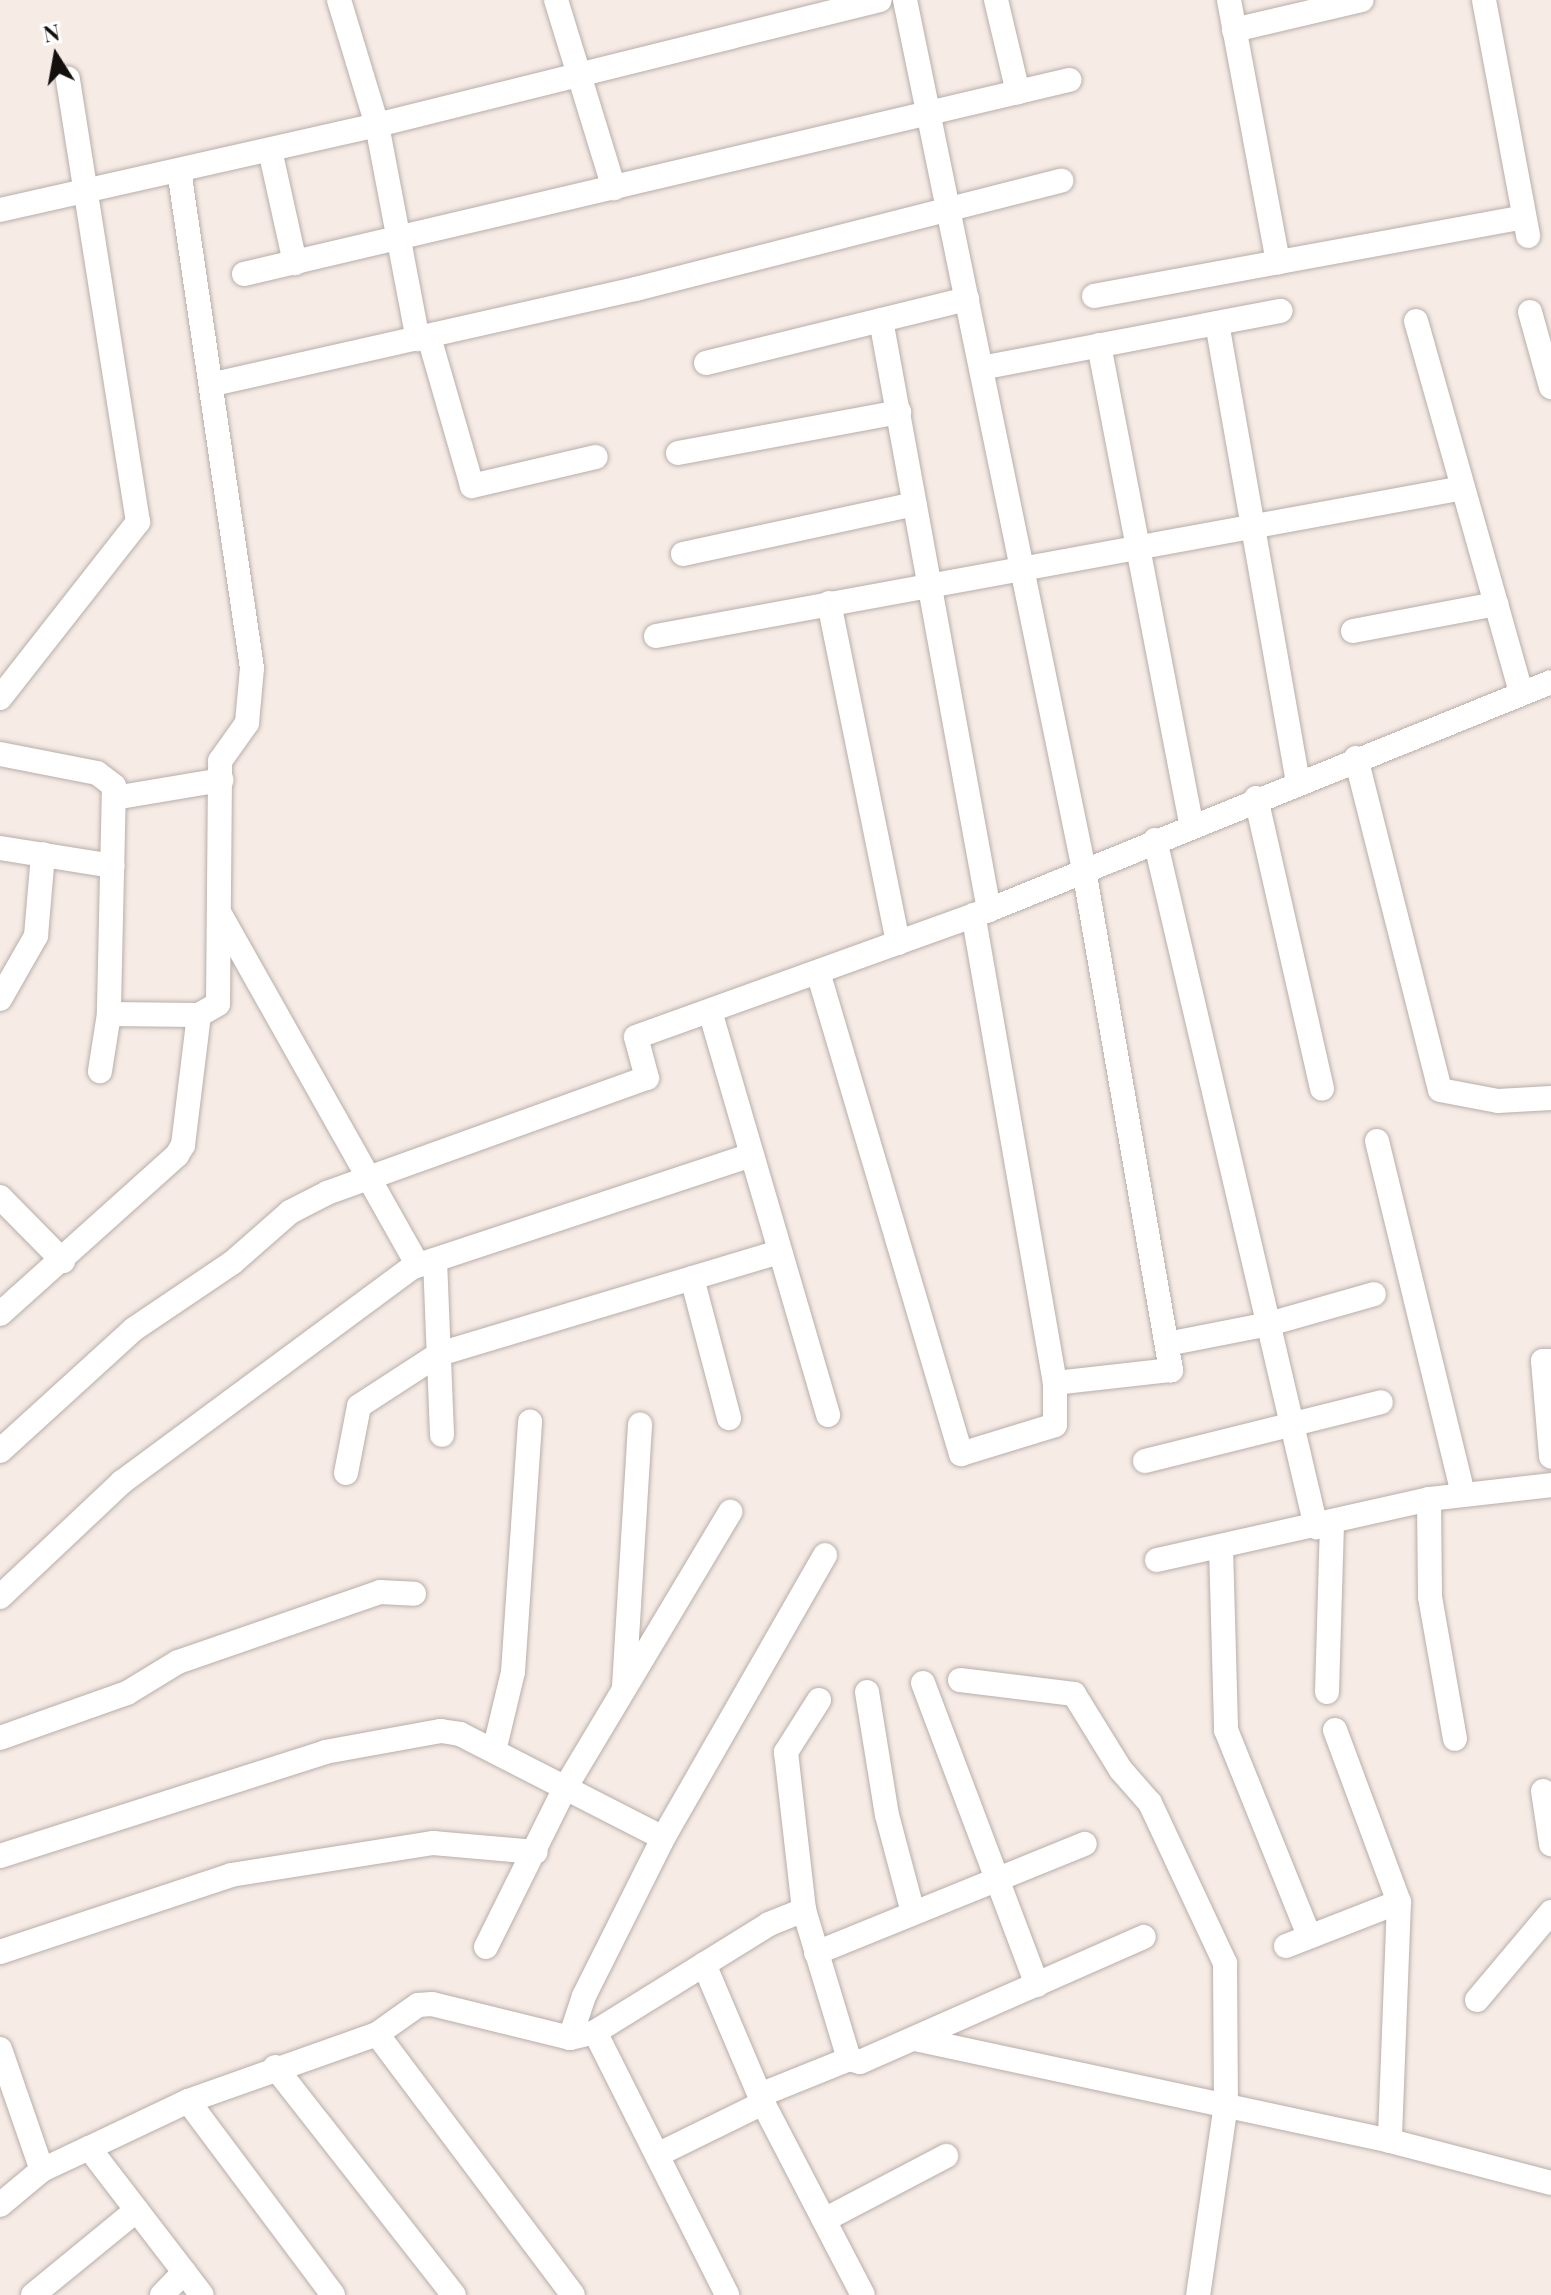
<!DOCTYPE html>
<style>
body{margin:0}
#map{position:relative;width:1551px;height:2295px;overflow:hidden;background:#f6ebe5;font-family:"Playfair Display",serif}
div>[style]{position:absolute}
.roads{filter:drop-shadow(0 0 2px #b8aea9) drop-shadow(0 0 2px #b8aea9)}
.minor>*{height:24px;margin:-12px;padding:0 12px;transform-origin:12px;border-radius:12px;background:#fff}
span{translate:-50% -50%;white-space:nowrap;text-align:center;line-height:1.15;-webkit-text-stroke:6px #fff;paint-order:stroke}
.north{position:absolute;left:16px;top:16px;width:80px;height:80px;-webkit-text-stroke:6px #fff;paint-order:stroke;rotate:349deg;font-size:22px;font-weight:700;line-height:32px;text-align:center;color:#13100e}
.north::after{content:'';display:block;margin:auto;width:28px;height:36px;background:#13100e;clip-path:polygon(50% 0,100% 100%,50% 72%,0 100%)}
</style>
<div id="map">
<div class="roads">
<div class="minor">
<div style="left:339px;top:0;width:131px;rotate:73.1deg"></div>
<div style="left:377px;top:125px;width:218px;rotate:79.2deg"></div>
<div style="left:556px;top:0;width:197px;rotate:72.9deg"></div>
<div style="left:905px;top:0;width:888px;rotate:78.37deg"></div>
<div style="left:1084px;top:870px;width:508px;rotate:80.13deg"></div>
<div style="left:1171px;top:1370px;width:117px;rotate:173.6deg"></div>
<div style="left:1055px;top:1383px;width:475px;rotate:-99.9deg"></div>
<div style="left:996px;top:0;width:95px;rotate:76.6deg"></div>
<div style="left:1229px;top:0;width:267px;rotate:79.4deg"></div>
<div style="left:1484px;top:0;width:240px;rotate:79.4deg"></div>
<div style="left:1234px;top:30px;width:131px;rotate:-13.2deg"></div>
<div style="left:270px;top:150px;width:116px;rotate:77.5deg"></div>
<div style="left:0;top:210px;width:386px;rotate:-12.7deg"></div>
<div style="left:377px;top:125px;width:518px;rotate:-13.96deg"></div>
<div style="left:244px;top:274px;width:848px;rotate:-13.23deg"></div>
<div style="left:1094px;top:296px;width:437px;rotate:-10.4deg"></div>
<div style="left:1530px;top:312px;width:78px;rotate:74.4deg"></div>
<div style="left:881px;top:320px;width:600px;rotate:79.63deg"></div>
<div style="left:1416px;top:321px;width:387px;rotate:74.2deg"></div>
<div style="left:1217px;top:323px;width:465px;rotate:80deg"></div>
<div style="left:429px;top:337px;width:155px;rotate:73.9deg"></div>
<div style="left:472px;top:486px;width:127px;rotate:-13.2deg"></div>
<div style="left:1099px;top:345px;width:489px;rotate:79.1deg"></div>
<div style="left:706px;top:363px;width:269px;rotate:-13.8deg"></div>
<div style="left:981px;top:368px;width:305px;rotate:-10.8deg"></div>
<div style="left:214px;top:384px;width:433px;rotate:-12.7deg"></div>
<div style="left:636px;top:289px;width:439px;rotate:-14.3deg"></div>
<div style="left:678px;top:453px;width:225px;rotate:-10.5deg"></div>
<div style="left:683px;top:554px;width:237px;rotate:-12.2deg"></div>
<div style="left:829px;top:603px;width:347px;rotate:78.5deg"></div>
<div style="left:1353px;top:631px;width:146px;rotate:-10.7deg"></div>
<div style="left:656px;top:636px;width:820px;rotate:-10.39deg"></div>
<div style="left:0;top:698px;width:224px;rotate:-51.9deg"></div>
<div style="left:138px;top:522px;width:449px;rotate:-99deg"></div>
<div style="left:0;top:754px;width:99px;rotate:11.1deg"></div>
<div style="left:97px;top:773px;width:21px;rotate:37deg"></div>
<div style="left:114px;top:786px;width:228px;rotate:91.3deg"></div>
<div style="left:109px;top:1014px;width:58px;rotate:99deg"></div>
<div style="left:1356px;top:758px;width:342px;rotate:75.8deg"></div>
<div style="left:1440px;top:1090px;width:59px;rotate:10.7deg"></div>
<div style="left:1498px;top:1101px;width:53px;rotate:-3.2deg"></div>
<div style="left:114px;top:798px;width:109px;rotate:-9.5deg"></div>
<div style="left:1256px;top:798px;width:298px;rotate:77.2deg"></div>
<div style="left:1155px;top:840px;width:706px;rotate:76.81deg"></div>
<div style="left:0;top:848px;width:114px;rotate:9.1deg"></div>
<div style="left:220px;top:914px;width:403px;rotate:60.6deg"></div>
<div style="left:818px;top:972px;width:503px;rotate:73.48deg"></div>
<div style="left:961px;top:1454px;width:98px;rotate:-17.1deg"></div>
<div style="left:1055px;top:1425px;width:42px;rotate:-90deg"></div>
<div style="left:0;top:999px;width:73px;rotate:-60.3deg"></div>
<div style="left:36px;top:936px;width:82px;rotate:-85.1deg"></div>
<div style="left:710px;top:1011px;width:421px;rotate:73.7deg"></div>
<div style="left:109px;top:1014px;width:90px;rotate:0.6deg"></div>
<div style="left:199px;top:1015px;width:22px;rotate:-30deg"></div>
<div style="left:218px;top:1004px;width:243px;rotate:-89.5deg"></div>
<div style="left:220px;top:761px;width:47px;rotate:-54.6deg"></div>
<div style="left:247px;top:723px;width:55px;rotate:-84.8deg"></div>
<div style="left:252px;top:668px;width:503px;rotate:-98.34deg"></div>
<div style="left:1377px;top:1141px;width:364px;rotate:76.3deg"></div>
<div style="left:0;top:1197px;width:90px;rotate:45.5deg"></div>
<div style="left:435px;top:1260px;width:175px;rotate:87.7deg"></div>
<div style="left:692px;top:1278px;width:145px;rotate:75.2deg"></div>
<div style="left:0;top:1314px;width:238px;rotate:-41.9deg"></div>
<div style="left:177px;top:1155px;width:12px;rotate:-59deg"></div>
<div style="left:183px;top:1145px;width:131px;rotate:-83deg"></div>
<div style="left:1167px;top:1344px;width:104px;rotate:-11.1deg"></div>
<div style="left:1269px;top:1324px;width:109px;rotate:-15.9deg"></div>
<div style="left:1551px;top:1361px;width:8px;rotate:180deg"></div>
<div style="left:1543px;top:1361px;width:96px;rotate:85.2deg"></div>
<div style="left:0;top:1451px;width:181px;rotate:-42.3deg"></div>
<div style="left:134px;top:1329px;width:118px;rotate:-34deg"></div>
<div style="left:232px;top:1263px;width:77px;rotate:-41.3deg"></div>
<div style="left:290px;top:1212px;width:42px;rotate:-27.2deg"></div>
<div style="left:327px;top:1193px;width:340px;rotate:-19.8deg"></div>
<div style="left:647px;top:1078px;width:42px;rotate:-105deg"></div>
<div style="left:636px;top:1037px;width:375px;rotate:-19.8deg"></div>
<div style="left:989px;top:910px;width:606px;rotate:-22.08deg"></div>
<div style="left:1145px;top:1461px;width:243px;rotate:-14deg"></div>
<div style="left:346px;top:1473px;width:68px;rotate:-79deg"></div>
<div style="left:359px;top:1406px;width:95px;rotate:-33deg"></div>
<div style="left:439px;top:1354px;width:356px;rotate:-16.7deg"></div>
<div style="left:1429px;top:1499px;width:98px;rotate:89.4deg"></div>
<div style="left:1430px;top:1597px;width:144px;rotate:80deg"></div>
<div style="left:1221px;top:1547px;width:183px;rotate:88.4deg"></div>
<div style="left:1226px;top:1730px;width:221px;rotate:68deg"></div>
<div style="left:1157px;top:1560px;width:279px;rotate:-12.6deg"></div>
<div style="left:1429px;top:1499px;width:123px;rotate:-6.5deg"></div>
<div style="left:0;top:1597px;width:168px;rotate:-43.3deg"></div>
<div style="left:122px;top:1482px;width:362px;rotate:-36.5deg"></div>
<div style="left:413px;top:1267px;width:357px;rotate:-18.3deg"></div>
<div style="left:960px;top:1680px;width:115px;rotate:7deg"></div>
<div style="left:1074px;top:1694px;width:89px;rotate:58.3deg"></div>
<div style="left:1121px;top:1770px;width:44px;rotate:48.7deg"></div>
<div style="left:1150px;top:1803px;width:177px;rotate:64.9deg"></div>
<div style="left:1225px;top:1963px;width:141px;rotate:89.6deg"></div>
<div style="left:1226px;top:2104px;width:193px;rotate:98.3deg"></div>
<div style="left:923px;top:1683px;width:323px;rotate:69.3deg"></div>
<div style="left:624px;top:1687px;width:263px;rotate:-86.5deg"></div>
<div style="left:867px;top:1692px;width:125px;rotate:80.8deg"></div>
<div style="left:887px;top:1815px;width:101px;rotate:75.1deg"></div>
<div style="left:1327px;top:1692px;width:169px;rotate:-88.3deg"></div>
<div style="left:819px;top:1700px;width:62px;rotate:122.4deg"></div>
<div style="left:786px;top:1752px;width:159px;rotate:83.5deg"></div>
<div style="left:804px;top:1910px;width:156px;rotate:73.2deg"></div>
<div style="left:849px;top:2059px;width:11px;rotate:15deg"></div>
<div style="left:860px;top:2062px;width:310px;rotate:-23.8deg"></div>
<div style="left:1335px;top:1730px;width:184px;rotate:69.6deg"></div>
<div style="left:1399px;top:1902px;width:239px;rotate:92.2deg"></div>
<div style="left:0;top:1738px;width:135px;rotate:-19.5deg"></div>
<div style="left:127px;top:1693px;width:60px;rotate:-31.3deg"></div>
<div style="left:178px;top:1662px;width:214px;rotate:-19.1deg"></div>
<div style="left:380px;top:1592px;width:34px;rotate:3deg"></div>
<div style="left:494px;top:1751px;width:81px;rotate:-76.5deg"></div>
<div style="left:513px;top:1672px;width:251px;rotate:-86.1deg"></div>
<div style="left:1543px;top:1791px;width:54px;rotate:81.4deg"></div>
<div style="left:0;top:1856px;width:341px;rotate:-17.7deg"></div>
<div style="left:325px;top:1752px;width:118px;rotate:-10.3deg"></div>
<div style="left:441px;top:1731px;width:19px;rotate:9deg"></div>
<div style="left:460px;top:1734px;width:228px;rotate:27.1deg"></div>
<div style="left:1286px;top:1946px;width:121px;rotate:-21.3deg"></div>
<div style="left:486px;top:1947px;width:178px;rotate:-63.6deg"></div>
<div style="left:565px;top:1788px;width:322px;rotate:-59.1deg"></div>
<div style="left:0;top:1952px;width:243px;rotate:-18.4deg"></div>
<div style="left:231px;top:1875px;width:205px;rotate:-9deg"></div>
<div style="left:433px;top:1843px;width:103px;rotate:5deg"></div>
<div style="left:816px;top:1953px;width:290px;rotate:-22.1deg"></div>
<div style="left:704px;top:1964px;width:151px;rotate:67deg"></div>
<div style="left:763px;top:2103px;width:216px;rotate:62.5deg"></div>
<div style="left:1477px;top:2000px;width:115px;rotate:-49.9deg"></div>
<div style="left:595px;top:2032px;width:294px;rotate:63.3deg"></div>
<div style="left:377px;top:2034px;width:326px;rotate:53.1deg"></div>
<div style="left:570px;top:2038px;width:44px;rotate:-71.6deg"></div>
<div style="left:584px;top:1996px;width:177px;rotate:-63.4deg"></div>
<div style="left:663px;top:1838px;width:326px;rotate:-60.2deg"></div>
<div style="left:915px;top:2039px;width:486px;rotate:12.1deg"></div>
<div style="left:1390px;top:2141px;width:166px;rotate:14.6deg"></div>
<div style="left:0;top:2049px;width:128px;rotate:70.9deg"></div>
<div style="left:275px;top:2067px;width:290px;rotate:51.9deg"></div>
<div style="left:760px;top:2095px;width:96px;rotate:-22deg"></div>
<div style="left:188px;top:2101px;width:242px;rotate:53.2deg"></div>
<div style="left:89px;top:2148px;width:185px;rotate:52.5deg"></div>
<div style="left:657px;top:2155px;width:118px;rotate:-26.1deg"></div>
<div style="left:0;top:2205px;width:55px;rotate:-39.8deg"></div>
<div style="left:42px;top:2170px;width:52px;rotate:-25.1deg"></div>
<div style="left:89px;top:2148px;width:110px;rotate:-25.4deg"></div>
<div style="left:188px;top:2101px;width:201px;rotate:-19.5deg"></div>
<div style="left:377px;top:2034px;width:50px;rotate:-35.3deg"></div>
<div style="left:418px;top:2005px;width:14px;rotate:-4deg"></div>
<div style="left:432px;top:2004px;width:142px;rotate:13.8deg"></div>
<div style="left:570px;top:2038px;width:26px;rotate:-13deg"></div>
<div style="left:595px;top:2032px;width:205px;rotate:-31.8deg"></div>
<div style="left:769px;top:1924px;width:38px;rotate:-22deg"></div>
<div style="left:824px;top:2220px;width:138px;rotate:-27.7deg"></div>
<div style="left:33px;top:2295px;width:134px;rotate:-39.3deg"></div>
<div style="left:162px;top:2295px;width:32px;rotate:-46deg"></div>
</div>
</div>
<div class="north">N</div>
</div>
